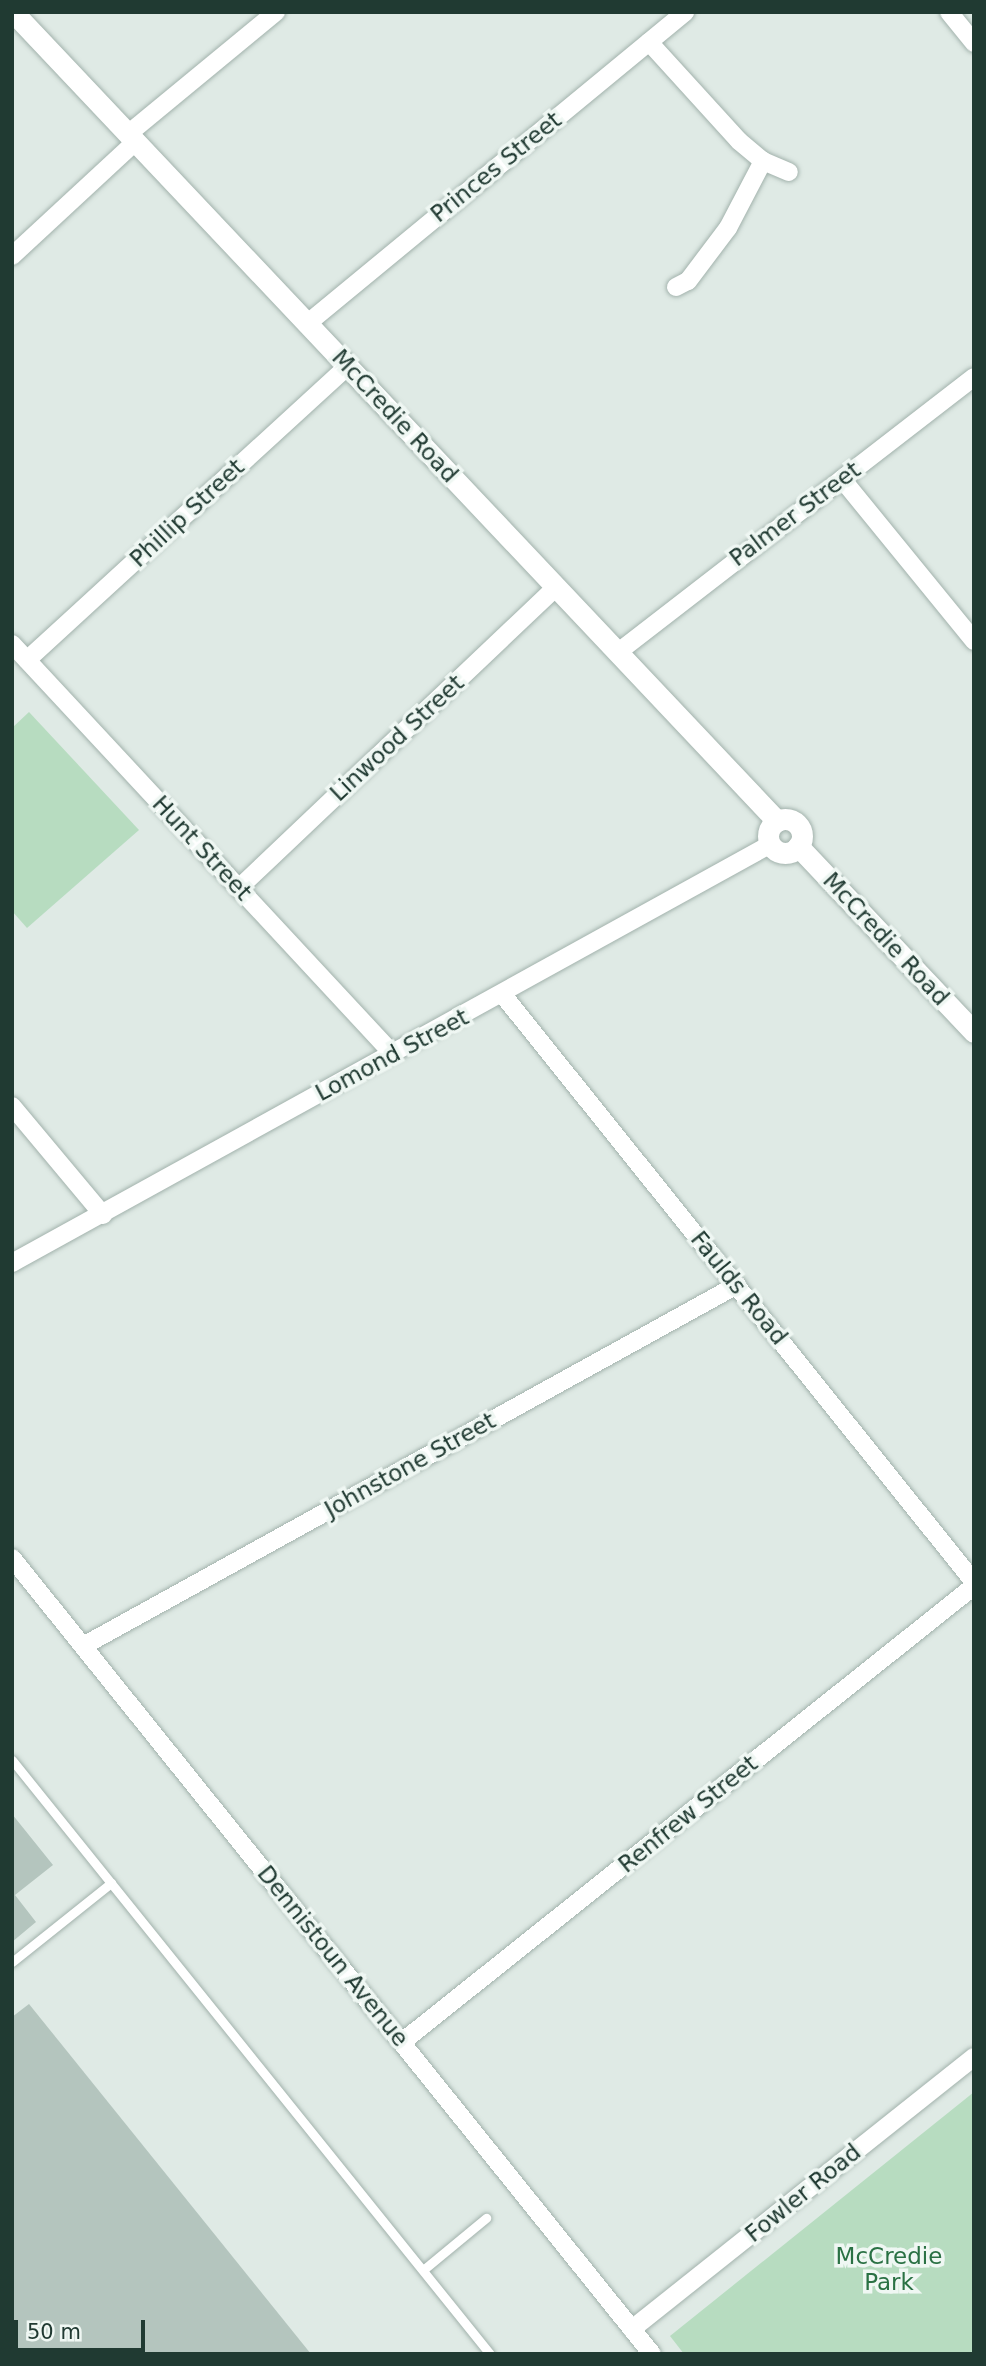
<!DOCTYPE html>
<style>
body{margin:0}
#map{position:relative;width:986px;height:2366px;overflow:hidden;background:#dfeae5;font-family:"DejaVu Sans",sans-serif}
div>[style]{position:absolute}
.green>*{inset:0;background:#b7dcc0}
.building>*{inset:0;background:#b4c5be}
.roads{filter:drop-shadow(0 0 2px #a2b2ac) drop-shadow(0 0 2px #a2b2ac)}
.service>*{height:9px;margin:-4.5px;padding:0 4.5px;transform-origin:4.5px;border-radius:4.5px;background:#fff}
.minor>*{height:18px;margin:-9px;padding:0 9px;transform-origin:9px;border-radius:9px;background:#fff}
.secondary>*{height:21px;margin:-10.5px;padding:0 10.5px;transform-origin:10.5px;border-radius:10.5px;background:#fff}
.secondary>.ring{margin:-10.5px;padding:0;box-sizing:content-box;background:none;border:21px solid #fff;border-radius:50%}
span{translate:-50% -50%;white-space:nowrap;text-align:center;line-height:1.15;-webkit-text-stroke:7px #eff7f3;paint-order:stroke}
.street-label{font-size:23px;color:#203a32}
.park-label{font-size:23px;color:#2a7144}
.frame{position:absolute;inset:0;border:14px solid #203a32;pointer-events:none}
.scale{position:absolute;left:14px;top:2320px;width:131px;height:32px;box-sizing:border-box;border:4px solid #203a32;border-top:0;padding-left:9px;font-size:21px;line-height:24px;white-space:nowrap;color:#203a32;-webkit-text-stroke:5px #eff7f3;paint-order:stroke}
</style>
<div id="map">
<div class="green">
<div style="clip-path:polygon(29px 712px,139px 830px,27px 928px,12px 911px,12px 728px)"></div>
<div style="clip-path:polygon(974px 2092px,974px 2354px,684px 2354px,670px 2336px)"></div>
</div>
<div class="building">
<div style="clip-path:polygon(12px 1814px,53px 1865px,15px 1895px,36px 1922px,12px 1942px)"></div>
<div style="clip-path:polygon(29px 2004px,311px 2354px,12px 2354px,12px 2017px)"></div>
</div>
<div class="roads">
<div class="service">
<div style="left:12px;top:1760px;width:762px;rotate:51.18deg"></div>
<div style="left:12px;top:1962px;width:127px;rotate:-38.6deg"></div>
<div style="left:423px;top:2270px;width:82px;rotate:-39.5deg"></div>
</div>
<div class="minor">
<div style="left:949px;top:12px;width:40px;rotate:51deg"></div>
<div style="left:649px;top:42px;width:134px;rotate:47.7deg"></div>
<div style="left:739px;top:141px;width:31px;rotate:40deg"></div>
<div style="left:763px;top:161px;width:28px;rotate:23deg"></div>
<div style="left:128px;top:134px;width:192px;rotate:-39.5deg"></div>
<div style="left:12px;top:256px;width:168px;rotate:-42.8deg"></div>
<div style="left:676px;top:287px;width:13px;rotate:-27deg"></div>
<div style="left:688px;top:281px;width:66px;rotate:-53deg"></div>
<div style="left:728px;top:228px;width:76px;rotate:-62.4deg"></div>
<div style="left:308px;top:323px;width:489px;rotate:-39.5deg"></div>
<div style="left:842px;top:479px;width:209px;rotate:50.8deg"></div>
<div style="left:12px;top:644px;width:558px;rotate:47.1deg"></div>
<div style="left:617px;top:653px;width:451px;rotate:-37.7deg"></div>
<div style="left:27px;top:660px;width:435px;rotate:-42.5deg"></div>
<div style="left:239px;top:888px;width:436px;rotate:-43.5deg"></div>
<div style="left:503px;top:995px;width:753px;rotate:51.26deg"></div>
<div style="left:12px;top:1106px;width:142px;rotate:50.1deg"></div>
<div style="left:12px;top:1263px;width:867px;rotate:-28.9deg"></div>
<div style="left:12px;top:1558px;width:1021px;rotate:51.2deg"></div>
<div style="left:83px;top:1646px;width:747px;rotate:-28.9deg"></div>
<div style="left:402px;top:2042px;width:732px;rotate:-38.56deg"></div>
<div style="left:632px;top:2329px;width:437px;rotate:-38.5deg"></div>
</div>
<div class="secondary">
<div style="left:13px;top:12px;width:1113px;rotate:46.64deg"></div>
<div class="ring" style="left:768px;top:819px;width:13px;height:13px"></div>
<div style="left:798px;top:846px;width:256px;rotate:46.6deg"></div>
</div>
</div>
<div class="street-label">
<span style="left:496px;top:167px;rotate:-39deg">Princes Street</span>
<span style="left:395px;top:416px;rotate:47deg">McCredie Road</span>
<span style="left:187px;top:513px;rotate:-43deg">Phillip Street</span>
<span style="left:795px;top:514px;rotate:-37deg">Palmer Street</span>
<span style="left:397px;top:738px;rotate:-43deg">Linwood Street</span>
<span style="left:202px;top:848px;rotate:47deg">Hunt Street</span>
<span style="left:886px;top:939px;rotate:47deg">McCredie Road</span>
<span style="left:392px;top:1055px;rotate:-28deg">Lomond Street</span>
<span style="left:739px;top:1288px;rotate:51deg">Faulds Road</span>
<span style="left:410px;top:1465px;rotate:-29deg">Johnstone Street</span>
<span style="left:688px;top:1814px;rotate:-39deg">Renfrew Street</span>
<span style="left:333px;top:1956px;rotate:51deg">Dennistoun Avenue</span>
<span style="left:803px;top:2193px;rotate:-39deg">Fowler Road</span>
</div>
<div class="park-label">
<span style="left:889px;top:2269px">McCredie<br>Park</span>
</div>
<div class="frame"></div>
<div class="scale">50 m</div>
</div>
